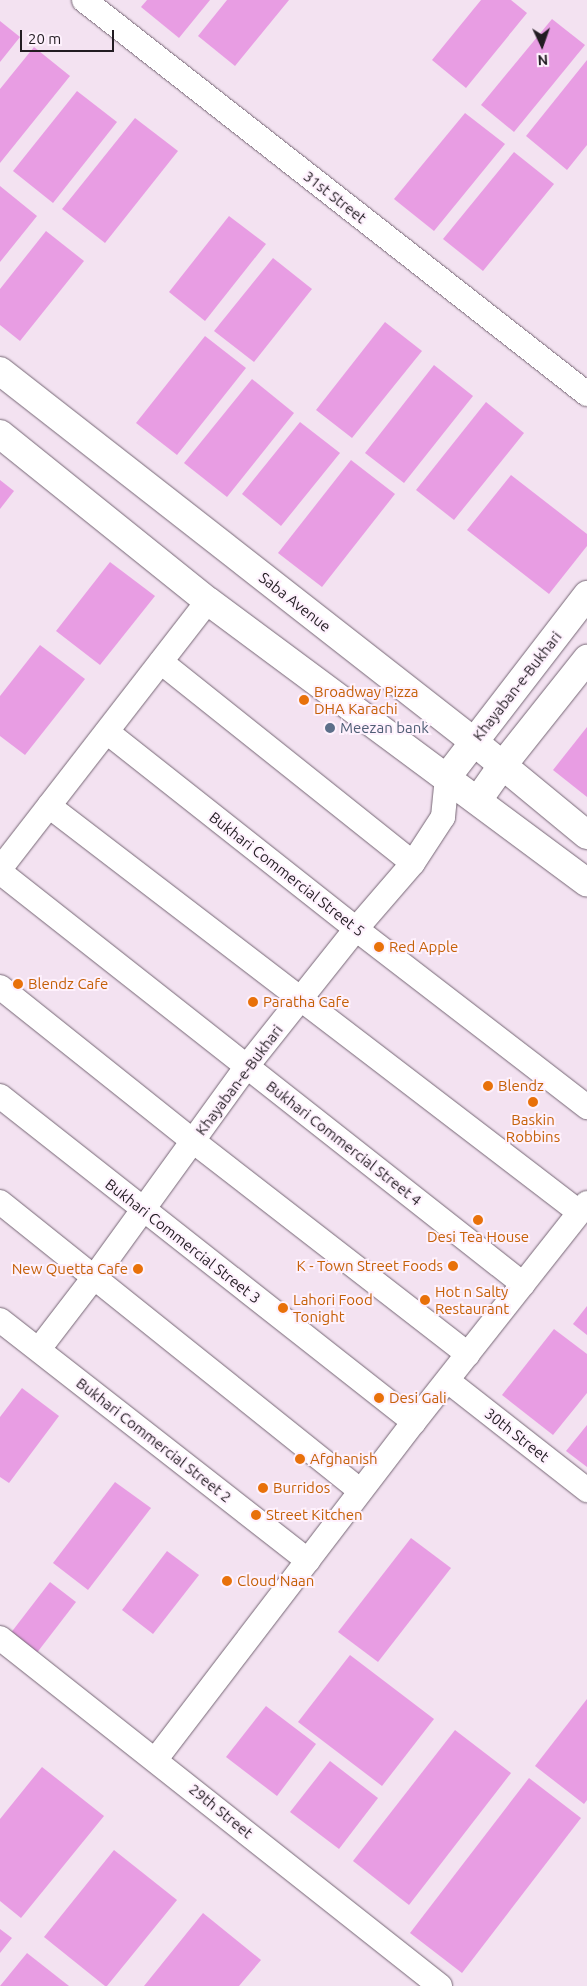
<!DOCTYPE html>
<style>
body{margin:0}
#map{position:relative;width:587px;height:1986px;overflow:hidden;background:#f3e2f1;font-family:Ubuntu,sans-serif}
div>[style]{position:absolute}
.building>*{inset:0;background:#e89de3}
.roads{filter:drop-shadow(0 0 1px #756674) drop-shadow(0 0 1px #756674)}
.minor>*{height:24px;margin:-12px;padding:0 12px;transform-origin:12px;border-radius:12px;background:#fff}
.tertiary>*{height:28px;margin:-14px;padding:0 14px;transform-origin:14px;border-radius:14px;background:#fff}
.secondary>*{height:28px;margin:-14px;padding:0 14px;transform-origin:14px;border-radius:14px;background:#fff}
.dots>*{width:14px;height:14px;translate:-50% -50%;box-sizing:border-box;border:2px solid #fef1fd;border-radius:50%}
span{translate:-50% -50%;white-space:nowrap;text-align:center;line-height:1.15;-webkit-text-stroke:4px #fef1fd;paint-order:stroke}
.street-label{font-size:15px;color:#221c22}
.food-label{font-size:15px;color:#c56008}
.left{translate:0 -50%;text-align:left}
.right{translate:-100% -50%;text-align:right}
.service-label{font-size:15px;color:#4e5e75}
.north{position:absolute;left:517px;top:20px;width:50px;height:50px;-webkit-text-stroke:4px #fef1fd;paint-order:stroke;rotate:177deg;font-size:14px;font-weight:700;line-height:20px;text-align:center;color:#221c22}
.north::after{content:'';display:block;margin:auto;width:18px;height:22px;background:#221c22;clip-path:polygon(50% 0,100% 100%,50% 72%,0 100%)}
.scale{position:absolute;left:20px;top:30px;width:94px;height:22px;box-sizing:border-box;border:2px solid #221c22;border-top:0;padding-left:6px;font-size:15px;line-height:18px;white-space:nowrap;color:#221c22;-webkit-text-stroke:4px #fef1fd;paint-order:stroke}
</style>
<div id="map">
<div class="building">
<div style="clip-path:polygon(147px 0,210px 0,179px 38px,141px 7px)"></div>
<div style="clip-path:polygon(227px 0,289px 0,235px 66px,198px 36px)"></div>
<div style="clip-path:polygon(481px 0,511px 0,527px 13px,466px 88px,432px 60px)"></div>
<div style="clip-path:polygon(552px 19px,585px 45px,514px 132px,481px 105px)"></div>
<div style="clip-path:polygon(0 21px,20px 37px,0 62px)"></div>
<div style="clip-path:polygon(34px 47px,70px 76px,0 163px,0 89px)"></div>
<div style="clip-path:polygon(587px 60px,587px 145px,567px 170px,526px 136px)"></div>
<div style="clip-path:polygon(77px 91px,117px 122px,53px 203px,13px 171px)"></div>
<div style="clip-path:polygon(465px 113px,505px 144px,434px 231px,394px 199px)"></div>
<div style="clip-path:polygon(135px 118px,178px 151px,105px 243px,62px 209px)"></div>
<div style="clip-path:polygon(514px 152px,554px 184px,483px 271px,443px 239px)"></div>
<div style="clip-path:polygon(0 186px,37px 216px,0 262px)"></div>
<div style="clip-path:polygon(229px 216px,266px 244px,205px 321px,169px 292px)"></div>
<div style="clip-path:polygon(46px 231px,84px 261px,20px 341px,0 325px,0 289px)"></div>
<div style="clip-path:polygon(273px 258px,312px 289px,254px 362px,214px 331px)"></div>
<div style="clip-path:polygon(385px 322px,422px 351px,352px 438px,316px 410px)"></div>
<div style="clip-path:polygon(205px 336px,246px 368px,177px 455px,136px 423px)"></div>
<div style="clip-path:polygon(434px 365px,473px 396px,404px 483px,365px 453px)"></div>
<div style="clip-path:polygon(252px 379px,294px 413px,227px 497px,184px 463px)"></div>
<div style="clip-path:polygon(486px 402px,524px 433px,454px 520px,416px 490px)"></div>
<div style="clip-path:polygon(300px 422px,340px 453px,281px 526px,242px 494px)"></div>
<div style="clip-path:polygon(351px 460px,395px 494px,322px 587px,278px 553px)"></div>
<div style="clip-path:polygon(511px 475px,587px 534px,587px 546px,549px 594px,467px 530px)"></div>
<div style="clip-path:polygon(0 480px,14px 491px,0 509px)"></div>
<div style="clip-path:polygon(110px 562px,155px 596px,100px 665px,56px 631px)"></div>
<div style="clip-path:polygon(40px 645px,85px 679px,25px 755px,0 736px,0 696px)"></div>
<div style="clip-path:polygon(587px 727px,587px 797px,553px 770px)"></div>
<div style="clip-path:polygon(587px 1306px,587px 1335px,573px 1324px)"></div>
<div style="clip-path:polygon(554px 1329px,587px 1354px,587px 1393px,553px 1435px,502px 1395px)"></div>
<div style="clip-path:polygon(22px 1388px,59px 1416px,9px 1483px,0 1477px,0 1417px)"></div>
<div style="clip-path:polygon(587px 1425px,587px 1467px,566px 1451px)"></div>
<div style="clip-path:polygon(115px 1482px,151px 1508px,88px 1590px,53px 1563px)"></div>
<div style="clip-path:polygon(411px 1538px,451px 1568px,378px 1662px,338px 1632px)"></div>
<div style="clip-path:polygon(167px 1551px,199px 1575px,153px 1634px,122px 1610px)"></div>
<div style="clip-path:polygon(50px 1582px,76px 1602px,36px 1654px,10px 1634px)"></div>
<div style="clip-path:polygon(350px 1655px,434px 1719px,382px 1786px,298px 1722px)"></div>
<div style="clip-path:polygon(587px 1699px,587px 1800px,584px 1804px,535px 1766px)"></div>
<div style="clip-path:polygon(266px 1706px,316px 1744px,277px 1796px,226px 1757px)"></div>
<div style="clip-path:polygon(455px 1730px,511px 1773px,409px 1905px,353px 1861px)"></div>
<div style="clip-path:polygon(330px 1761px,378px 1798px,339px 1849px,290px 1812px)"></div>
<div style="clip-path:polygon(42px 1767px,104px 1816px,21px 1918px,0 1901px,0 1819px)"></div>
<div style="clip-path:polygon(529px 1778px,581px 1818px,462px 1973px,410px 1933px)"></div>
<div style="clip-path:polygon(114px 1850px,177px 1900px,107px 1986px,105px 1986px,44px 1937px)"></div>
<div style="clip-path:polygon(203px 1913px,261px 1960px,239px 1986px,144px 1986px)"></div>
<div style="clip-path:polygon(0 1929px,12px 1938px,0 1953px)"></div>
<div style="clip-path:polygon(27px 1953px,69px 1986px,0 1986px)"></div>
</div>
<div class="roads">
<div class="minor">
<div style="left:84px;top:0;width:639px;rotate:38.07deg"></div>
<div style="left:161px;top:662px;width:322px;rotate:38.6deg"></div>
<div style="left:107px;top:732px;width:318px;rotate:38.3deg"></div>
<div style="left:356px;top:929px;width:292px;rotate:37.6deg"></div>
<div style="left:49px;top:806px;width:668px;rotate:37.45deg"></div>
<div style="left:0;top:869px;width:339px;rotate:-52.2deg"></div>
<div style="left:0;top:872px;width:666px;rotate:38.23deg"></div>
<div style="left:0;top:987px;width:247px;rotate:38.6deg"></div>
<div style="left:193px;top:1141px;width:348px;rotate:37.8deg"></div>
<div style="left:0;top:1096px;width:527px;rotate:38.22deg"></div>
<div style="left:0;top:1202px;width:462px;rotate:38.7deg"></div>
<div style="left:0;top:1320px;width:391px;rotate:38deg"></div>
<div style="left:39px;top:1349px;width:92px;rotate:-52.5deg"></div>
<div style="left:95px;top:1276px;width:259px;rotate:-54.1deg"></div>
<div style="left:247px;top:1066px;width:175px;rotate:-51.5deg"></div>
<div style="left:356px;top:929px;width:87px;rotate:-49.2deg"></div>
<div style="left:413px;top:863px;width:55px;rotate:-56.9deg"></div>
<div style="left:443px;top:817px;width:40px;rotate:-84.3deg"></div>
<div style="left:448px;top:1381px;width:177px;rotate:38.1deg"></div>
<div style="left:0;top:1638px;width:561px;rotate:38.34deg"></div>
<div style="left:156px;top:1759px;width:424px;rotate:-52.6deg"></div>
<div style="left:414px;top:1422px;width:279px;rotate:-51.7deg"></div>
</div>
<div class="tertiary">
<div style="left:447px;top:777px;width:230px;rotate:-52.4deg"></div>
<div style="left:478px;top:800px;width:42px;rotate:-54.8deg"></div>
<div style="left:502px;top:766px;width:137px;rotate:-51.5deg"></div>
</div>
<div class="secondary">
<div style="left:0;top:371px;width:601px;rotate:38.03deg"></div>
<div style="left:473px;top:741px;width:148px;rotate:39.5deg"></div>
<div style="left:0;top:434px;width:267px;rotate:38.8deg"></div>
<div style="left:208px;top:601px;width:472px;rotate:36.6deg"></div>
</div>
</div>
<div class="dots">
<div style="left:304px;top:700px;background:#e8710a"></div>
<div style="left:330px;top:728px;background:#5c6f8a"></div>
<div style="left:379px;top:947px;background:#e8710a"></div>
<div style="left:18px;top:984px;background:#e8710a"></div>
<div style="left:253px;top:1002px;background:#e8710a"></div>
<div style="left:488px;top:1086px;background:#e8710a"></div>
<div style="left:533px;top:1102px;background:#e8710a"></div>
<div style="left:478px;top:1220px;background:#e8710a"></div>
<div style="left:453px;top:1266px;background:#e8710a"></div>
<div style="left:138px;top:1269px;background:#e8710a"></div>
<div style="left:425px;top:1300px;background:#e8710a"></div>
<div style="left:283px;top:1308px;background:#e8710a"></div>
<div style="left:379px;top:1398px;background:#e8710a"></div>
<div style="left:300px;top:1459px;background:#e8710a"></div>
<div style="left:263px;top:1488px;background:#e8710a"></div>
<div style="left:256px;top:1515px;background:#e8710a"></div>
<div style="left:227px;top:1581px;background:#e8710a"></div>
</div>
<div class="street-label">
<span style="left:335px;top:197px;rotate:38deg">31st Street</span>
<span style="left:295px;top:602px;rotate:38deg">Saba Avenue</span>
<span style="left:517px;top:686px;rotate:-52deg">Khayaban-e-Bukhari</span>
<span style="left:287px;top:874px;rotate:38deg">Bukhari Commercial Street 5</span>
<span style="left:239px;top:1080px;rotate:-53deg">Khayaban-e-Bukhari</span>
<span style="left:344px;top:1143px;rotate:38deg">Bukhari Commercial Street 4</span>
<span style="left:183px;top:1241px;rotate:38deg">Bukhari Commercial Street 3</span>
<span style="left:517px;top:1435px;rotate:38deg">30th Street</span>
<span style="left:154px;top:1440px;rotate:38deg">Bukhari Commercial Street 2</span>
<span style="left:221px;top:1811px;rotate:39deg">29th Street</span>
</div>
<div class="food-label">
<span class="left" style="left:314px;top:700px">Broadway Pizza<br>DHA Karachi</span>
<span class="left" style="left:389px;top:947px">Red Apple</span>
<span class="left" style="left:28px;top:984px">Blendz Cafe</span>
<span class="left" style="left:263px;top:1002px">Paratha Cafe</span>
<span class="left" style="left:498px;top:1086px">Blendz</span>
<span style="left:533px;top:1128px">Baskin<br>Robbins</span>
<span style="left:478px;top:1237px">Desi Tea House</span>
<span class="right" style="left:443px;top:1266px">K - Town Street Foods</span>
<span class="right" style="left:128px;top:1269px">New Quetta Cafe</span>
<span class="left" style="left:435px;top:1300px">Hot n Salty<br>Restaurant</span>
<span class="left" style="left:293px;top:1308px">Lahori Food<br>Tonight</span>
<span class="left" style="left:389px;top:1398px">Desi Gali</span>
<span class="left" style="left:310px;top:1459px">Afghanish</span>
<span class="left" style="left:273px;top:1488px">Burridos</span>
<span class="left" style="left:266px;top:1515px">Street Kitchen</span>
<span class="left" style="left:237px;top:1581px">Cloud Naan</span>
</div>
<div class="service-label">
<span class="left" style="left:340px;top:728px">Meezan bank</span>
</div>
<div class="north">N</div>
<div class="scale">20 m</div>
</div>
